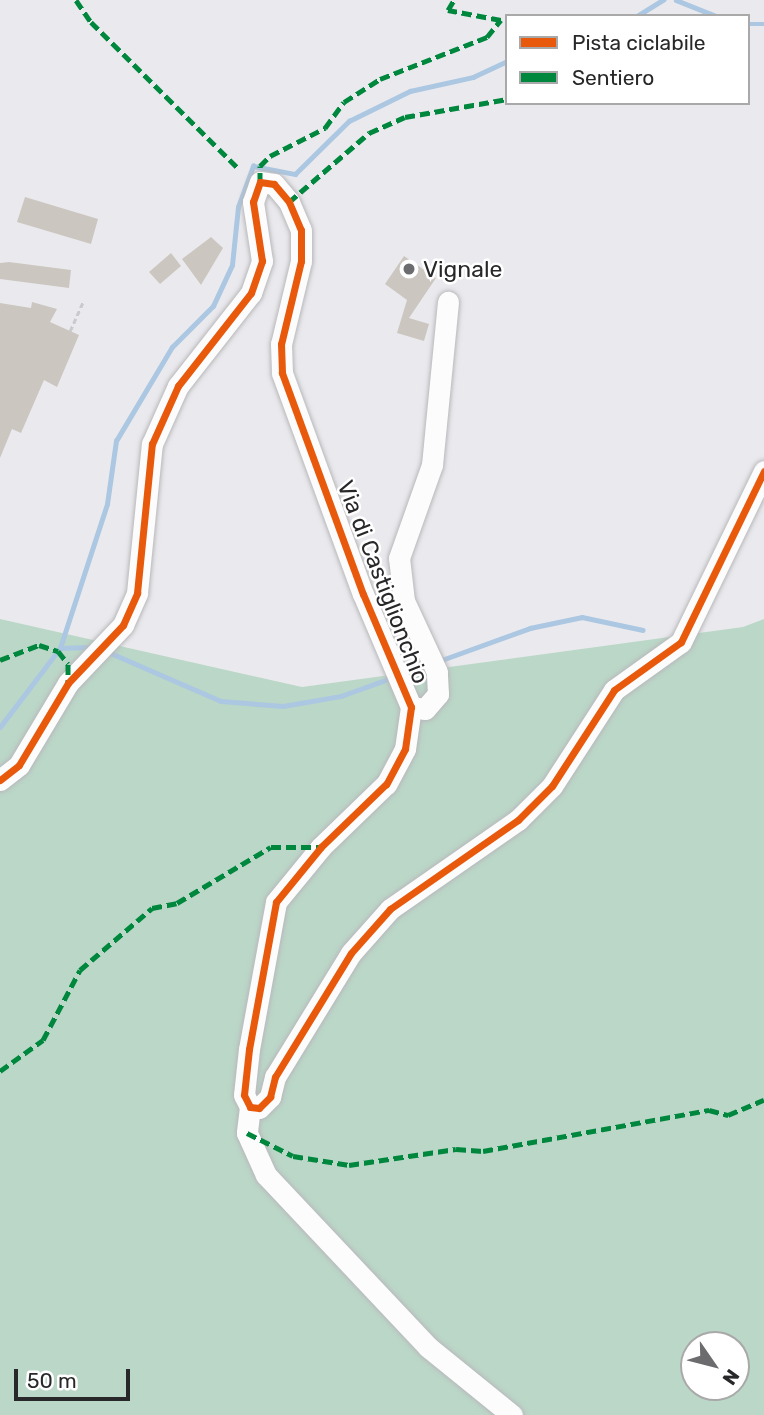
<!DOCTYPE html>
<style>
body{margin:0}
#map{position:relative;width:764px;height:1415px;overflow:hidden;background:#eaeaee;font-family:Rubik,sans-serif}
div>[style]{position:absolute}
.forest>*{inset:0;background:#bbd7c8}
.stream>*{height:4.5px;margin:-2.25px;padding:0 2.25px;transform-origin:2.25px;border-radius:2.25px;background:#acc7e1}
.building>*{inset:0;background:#ccc6c0}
.path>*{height:2.5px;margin-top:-1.25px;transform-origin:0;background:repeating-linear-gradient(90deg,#cacacc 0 5px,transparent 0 8.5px)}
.roads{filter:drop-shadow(0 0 2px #b8b8bb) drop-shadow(0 0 2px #b8b8bb)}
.minor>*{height:21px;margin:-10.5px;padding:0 10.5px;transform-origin:10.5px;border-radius:10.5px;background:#fcfcfc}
.quiet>*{height:5px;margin-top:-2.5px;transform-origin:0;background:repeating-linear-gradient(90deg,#00873e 0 10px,transparent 0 15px)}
.cycleway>*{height:7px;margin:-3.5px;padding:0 3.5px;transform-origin:3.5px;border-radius:3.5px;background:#e8590c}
.dots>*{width:19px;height:19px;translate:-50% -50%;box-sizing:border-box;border:4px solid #fff;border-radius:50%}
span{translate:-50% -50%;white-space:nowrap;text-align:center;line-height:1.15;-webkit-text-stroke:5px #fff;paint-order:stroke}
.poi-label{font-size:23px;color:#28282b}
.left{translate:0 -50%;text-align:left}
.street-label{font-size:23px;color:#28282b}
.legend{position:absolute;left:505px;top:14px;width:245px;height:91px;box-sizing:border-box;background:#fff;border:2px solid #a9a9aa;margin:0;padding:9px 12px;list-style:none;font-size:21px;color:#28282b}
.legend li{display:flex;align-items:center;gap:14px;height:35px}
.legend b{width:35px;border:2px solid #a9a9aa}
.north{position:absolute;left:680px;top:1331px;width:70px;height:70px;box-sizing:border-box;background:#fff;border:2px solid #a9a9aa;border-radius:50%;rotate:125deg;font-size:19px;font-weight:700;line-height:28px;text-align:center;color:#28282b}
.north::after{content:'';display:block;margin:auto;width:24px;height:32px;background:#6c6c6f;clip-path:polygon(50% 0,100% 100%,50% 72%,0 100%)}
.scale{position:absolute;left:14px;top:1369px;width:116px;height:32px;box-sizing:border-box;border:4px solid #28282b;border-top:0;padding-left:9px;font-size:21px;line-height:24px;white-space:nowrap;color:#28282b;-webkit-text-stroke:5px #fff;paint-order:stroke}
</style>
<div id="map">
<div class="forest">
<div style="clip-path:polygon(evenodd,0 619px,302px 687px,743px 627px,764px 619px,764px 1415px,0 1415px,0 619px,694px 1345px,736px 1345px,736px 1387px,694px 1387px,694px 1345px)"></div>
</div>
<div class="stream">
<div style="left:676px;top:0;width:43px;rotate:21.8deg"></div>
<div style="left:637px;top:16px;width:31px;rotate:-32deg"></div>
<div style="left:748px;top:24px;width:16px"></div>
<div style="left:60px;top:648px;width:35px;rotate:-2deg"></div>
<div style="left:106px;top:651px;width:125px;rotate:23.5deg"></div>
<div style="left:221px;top:701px;width:62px;rotate:4.6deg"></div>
<div style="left:283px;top:706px;width:59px;rotate:-9.8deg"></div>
<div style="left:341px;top:696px;width:53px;rotate:-19.8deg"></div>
<div style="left:439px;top:661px;width:97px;rotate:-19.9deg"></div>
<div style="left:530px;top:628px;width:53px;rotate:-11.9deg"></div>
<div style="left:582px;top:617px;width:62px;rotate:12deg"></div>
<div style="left:402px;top:674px;width:27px;rotate:-20deg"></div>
<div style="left:0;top:727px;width:99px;rotate:-52.8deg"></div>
<div style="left:60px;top:648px;width:151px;rotate:-71.9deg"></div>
<div style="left:107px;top:504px;width:64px;rotate:-81.9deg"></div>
<div style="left:116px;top:441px;width:109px;rotate:-59.2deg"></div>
<div style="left:172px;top:347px;width:58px;rotate:-45deg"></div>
<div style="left:213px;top:306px;width:45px;rotate:-65.1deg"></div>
<div style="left:232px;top:265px;width:58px;rotate:-84.1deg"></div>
<div style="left:238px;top:207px;width:44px;rotate:-69.9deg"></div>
<div style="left:253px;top:166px;width:43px;rotate:10.8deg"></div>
<div style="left:295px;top:174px;width:76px;rotate:-44.5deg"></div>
<div style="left:349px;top:121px;width:68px;rotate:-26.2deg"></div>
<div style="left:410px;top:91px;width:65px;rotate:-12.5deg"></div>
<div style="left:473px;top:77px;width:38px;rotate:-25deg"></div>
</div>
<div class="building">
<div style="clip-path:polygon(25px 197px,98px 219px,91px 244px,17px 222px)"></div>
<div style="clip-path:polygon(211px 237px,223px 248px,201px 285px,182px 259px)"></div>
<div style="clip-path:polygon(171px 253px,181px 266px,160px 284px,149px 272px)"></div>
<div style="clip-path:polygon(404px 256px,436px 278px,409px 318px,429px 324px,424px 341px,397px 333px,407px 300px,385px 284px)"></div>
<div style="clip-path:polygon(9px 262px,71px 270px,69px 288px,0 279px,0 263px)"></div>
<div style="clip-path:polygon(32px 302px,57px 309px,50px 322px,79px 335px,57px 387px,44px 380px,21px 433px,12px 429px,0 458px,0 303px,31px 308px)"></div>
</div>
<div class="path">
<div style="left:70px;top:331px;width:32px;rotate:-66deg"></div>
</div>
<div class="roads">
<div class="minor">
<div style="left:411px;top:707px;width:14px;rotate:8deg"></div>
<div style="left:425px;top:709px;width:20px;rotate:-49deg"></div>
<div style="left:438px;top:694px;width:22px;rotate:-93deg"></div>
<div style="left:437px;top:672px;width:78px;rotate:-114.9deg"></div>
<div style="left:404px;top:601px;width:43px;rotate:-96.6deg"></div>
<div style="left:399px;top:558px;width:99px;rotate:-70.5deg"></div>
<div style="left:432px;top:465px;width:164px;rotate:-84.4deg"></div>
<div style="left:0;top:780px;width:24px;rotate:-38deg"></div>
<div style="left:19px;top:765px;width:96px;rotate:-59.1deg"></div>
<div style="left:68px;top:683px;width:80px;rotate:-46.5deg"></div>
<div style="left:123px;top:625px;width:35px;rotate:-66deg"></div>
<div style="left:137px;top:593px;width:150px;rotate:-84.3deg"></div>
<div style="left:152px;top:444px;width:64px;rotate:-65.9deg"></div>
<div style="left:178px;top:386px;width:118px;rotate:-51.9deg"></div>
<div style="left:251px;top:293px;width:34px;rotate:-71deg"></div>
<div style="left:262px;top:261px;width:60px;rotate:-98.7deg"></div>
<div style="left:253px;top:202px;width:21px;rotate:-71deg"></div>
<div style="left:260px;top:182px;width:14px;rotate:8deg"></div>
<div style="left:274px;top:184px;width:23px;rotate:50deg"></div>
<div style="left:289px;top:202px;width:30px;rotate:67deg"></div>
<div style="left:301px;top:230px;width:31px;rotate:90deg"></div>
<div style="left:301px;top:261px;width:85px;rotate:103.5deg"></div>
<div style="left:281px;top:344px;width:29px;rotate:88deg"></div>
<div style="left:282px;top:373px;width:235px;rotate:69.9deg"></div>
<div style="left:363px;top:594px;width:123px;rotate:67deg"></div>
<div style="left:411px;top:707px;width:42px;rotate:98.1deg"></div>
<div style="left:405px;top:749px;width:40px;rotate:118deg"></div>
<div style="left:386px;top:784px;width:91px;rotate:135.9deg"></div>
<div style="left:321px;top:847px;width:71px;rotate:129.3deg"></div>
<div style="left:276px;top:902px;width:149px;rotate:100.4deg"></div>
<div style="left:249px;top:1049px;width:46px;rotate:96.2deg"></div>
<div style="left:244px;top:1095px;width:13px;rotate:63deg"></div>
<div style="left:250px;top:1107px;width:9px;rotate:6deg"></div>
<div style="left:259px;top:1108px;width:16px;rotate:-45deg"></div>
<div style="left:270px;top:1097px;width:21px;rotate:-76deg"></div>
<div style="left:275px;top:1077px;width:145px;rotate:-58.5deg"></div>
<div style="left:351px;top:953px;width:59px;rotate:-48.4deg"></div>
<div style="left:390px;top:909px;width:156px;rotate:-34.8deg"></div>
<div style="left:518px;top:820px;width:48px;rotate:-45deg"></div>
<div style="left:552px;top:786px;width:114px;rotate:-57.1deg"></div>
<div style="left:614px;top:690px;width:82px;rotate:-35.6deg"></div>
<div style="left:681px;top:642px;width:190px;rotate:-64.1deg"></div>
<div style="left:250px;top:1107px;width:26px;rotate:97deg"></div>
<div style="left:247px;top:1133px;width:46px;rotate:65.7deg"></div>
<div style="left:266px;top:1175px;width:236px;rotate:46.7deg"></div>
<div style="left:428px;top:1347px;width:108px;rotate:39deg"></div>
</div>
</div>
<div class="quiet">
<div style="left:76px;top:0;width:27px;rotate:56deg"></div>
<div style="left:91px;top:22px;width:206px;rotate:44.8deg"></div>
<div style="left:260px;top:182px;width:16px;rotate:-90deg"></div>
<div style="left:260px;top:166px;width:14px;rotate:-45deg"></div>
<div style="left:270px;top:156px;width:62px;rotate:-27deg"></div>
<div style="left:325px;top:128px;width:32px;rotate:-54deg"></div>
<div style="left:344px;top:102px;width:43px;rotate:-32.6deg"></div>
<div style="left:380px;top:79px;width:115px;rotate:-21.4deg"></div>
<div style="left:487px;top:37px;width:22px;rotate:-51deg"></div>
<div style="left:501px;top:20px;width:54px;rotate:-169.3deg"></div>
<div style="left:448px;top:10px;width:12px;rotate:-59deg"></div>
<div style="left:289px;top:202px;width:106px;rotate:-40.8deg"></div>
<div style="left:369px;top:133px;width:39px;rotate:-24deg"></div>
<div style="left:405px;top:117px;width:104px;rotate:-10deg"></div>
<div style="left:0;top:660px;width:42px;rotate:-21deg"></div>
<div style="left:39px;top:645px;width:20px;rotate:18deg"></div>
<div style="left:58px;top:651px;width:16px;rotate:52deg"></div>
<div style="left:68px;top:664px;width:19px;rotate:90deg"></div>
<div style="left:0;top:1071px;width:53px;rotate:-35.8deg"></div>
<div style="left:43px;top:1040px;width:79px;rotate:-62.1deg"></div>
<div style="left:80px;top:970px;width:95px;rotate:-40.7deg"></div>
<div style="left:152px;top:908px;width:25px;rotate:-11deg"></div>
<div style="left:177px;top:903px;width:109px;rotate:-30.8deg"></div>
<div style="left:271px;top:847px;width:50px"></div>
<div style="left:247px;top:1133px;width:51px;rotate:26.6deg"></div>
<div style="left:293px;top:1156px;width:57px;rotate:9.1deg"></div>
<div style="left:349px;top:1165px;width:108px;rotate:-8.5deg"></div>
<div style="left:456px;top:1149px;width:27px;rotate:4deg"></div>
<div style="left:483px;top:1151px;width:230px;rotate:-10.3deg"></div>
<div style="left:709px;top:1110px;width:20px;rotate:15deg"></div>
<div style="left:728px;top:1115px;width:39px;rotate:-23deg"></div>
</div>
<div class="cycleway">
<div style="left:0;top:780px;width:24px;rotate:-38deg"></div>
<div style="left:19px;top:765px;width:96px;rotate:-59.1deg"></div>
<div style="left:68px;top:683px;width:80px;rotate:-46.5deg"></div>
<div style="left:123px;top:625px;width:35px;rotate:-66deg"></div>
<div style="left:137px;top:593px;width:150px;rotate:-84.3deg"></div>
<div style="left:152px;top:444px;width:64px;rotate:-65.9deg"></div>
<div style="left:178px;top:386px;width:118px;rotate:-51.9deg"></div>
<div style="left:251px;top:293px;width:34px;rotate:-71deg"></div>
<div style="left:262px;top:261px;width:60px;rotate:-98.7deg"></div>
<div style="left:253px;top:202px;width:21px;rotate:-71deg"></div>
<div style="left:260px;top:182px;width:14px;rotate:8deg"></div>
<div style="left:274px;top:184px;width:23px;rotate:50deg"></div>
<div style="left:289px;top:202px;width:30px;rotate:67deg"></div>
<div style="left:301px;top:230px;width:31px;rotate:90deg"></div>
<div style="left:301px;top:261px;width:85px;rotate:103.5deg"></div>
<div style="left:281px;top:344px;width:29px;rotate:88deg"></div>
<div style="left:282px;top:373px;width:235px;rotate:69.9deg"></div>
<div style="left:363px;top:594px;width:123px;rotate:67deg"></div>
<div style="left:411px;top:707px;width:42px;rotate:98.1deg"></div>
<div style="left:405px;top:749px;width:40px;rotate:118deg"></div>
<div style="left:386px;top:784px;width:91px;rotate:135.9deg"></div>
<div style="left:321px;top:847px;width:71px;rotate:129.3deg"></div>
<div style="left:276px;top:902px;width:149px;rotate:100.4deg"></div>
<div style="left:249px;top:1049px;width:46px;rotate:96.2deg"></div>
<div style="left:244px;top:1095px;width:13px;rotate:63deg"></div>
<div style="left:250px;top:1107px;width:9px;rotate:6deg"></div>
<div style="left:259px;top:1108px;width:16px;rotate:-45deg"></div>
<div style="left:270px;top:1097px;width:21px;rotate:-76deg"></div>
<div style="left:275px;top:1077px;width:145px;rotate:-58.5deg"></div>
<div style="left:351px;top:953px;width:59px;rotate:-48.4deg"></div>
<div style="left:390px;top:909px;width:156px;rotate:-34.8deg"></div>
<div style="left:518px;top:820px;width:48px;rotate:-45deg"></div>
<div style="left:552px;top:786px;width:114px;rotate:-57.1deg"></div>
<div style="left:614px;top:690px;width:82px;rotate:-35.6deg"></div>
<div style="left:681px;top:642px;width:190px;rotate:-64.1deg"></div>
</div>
<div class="dots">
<div style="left:409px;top:269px;background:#6c6c6f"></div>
</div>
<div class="poi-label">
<span class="left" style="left:423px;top:269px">Vignale</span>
</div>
<div class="street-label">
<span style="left:383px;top:582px;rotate:69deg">Via di Castiglionchio</span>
</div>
<ul class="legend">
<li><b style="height:9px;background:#e8590c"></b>Pista ciclabile</li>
<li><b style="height:9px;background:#00873e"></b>Sentiero</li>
</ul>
<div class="north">N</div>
<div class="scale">50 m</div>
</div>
